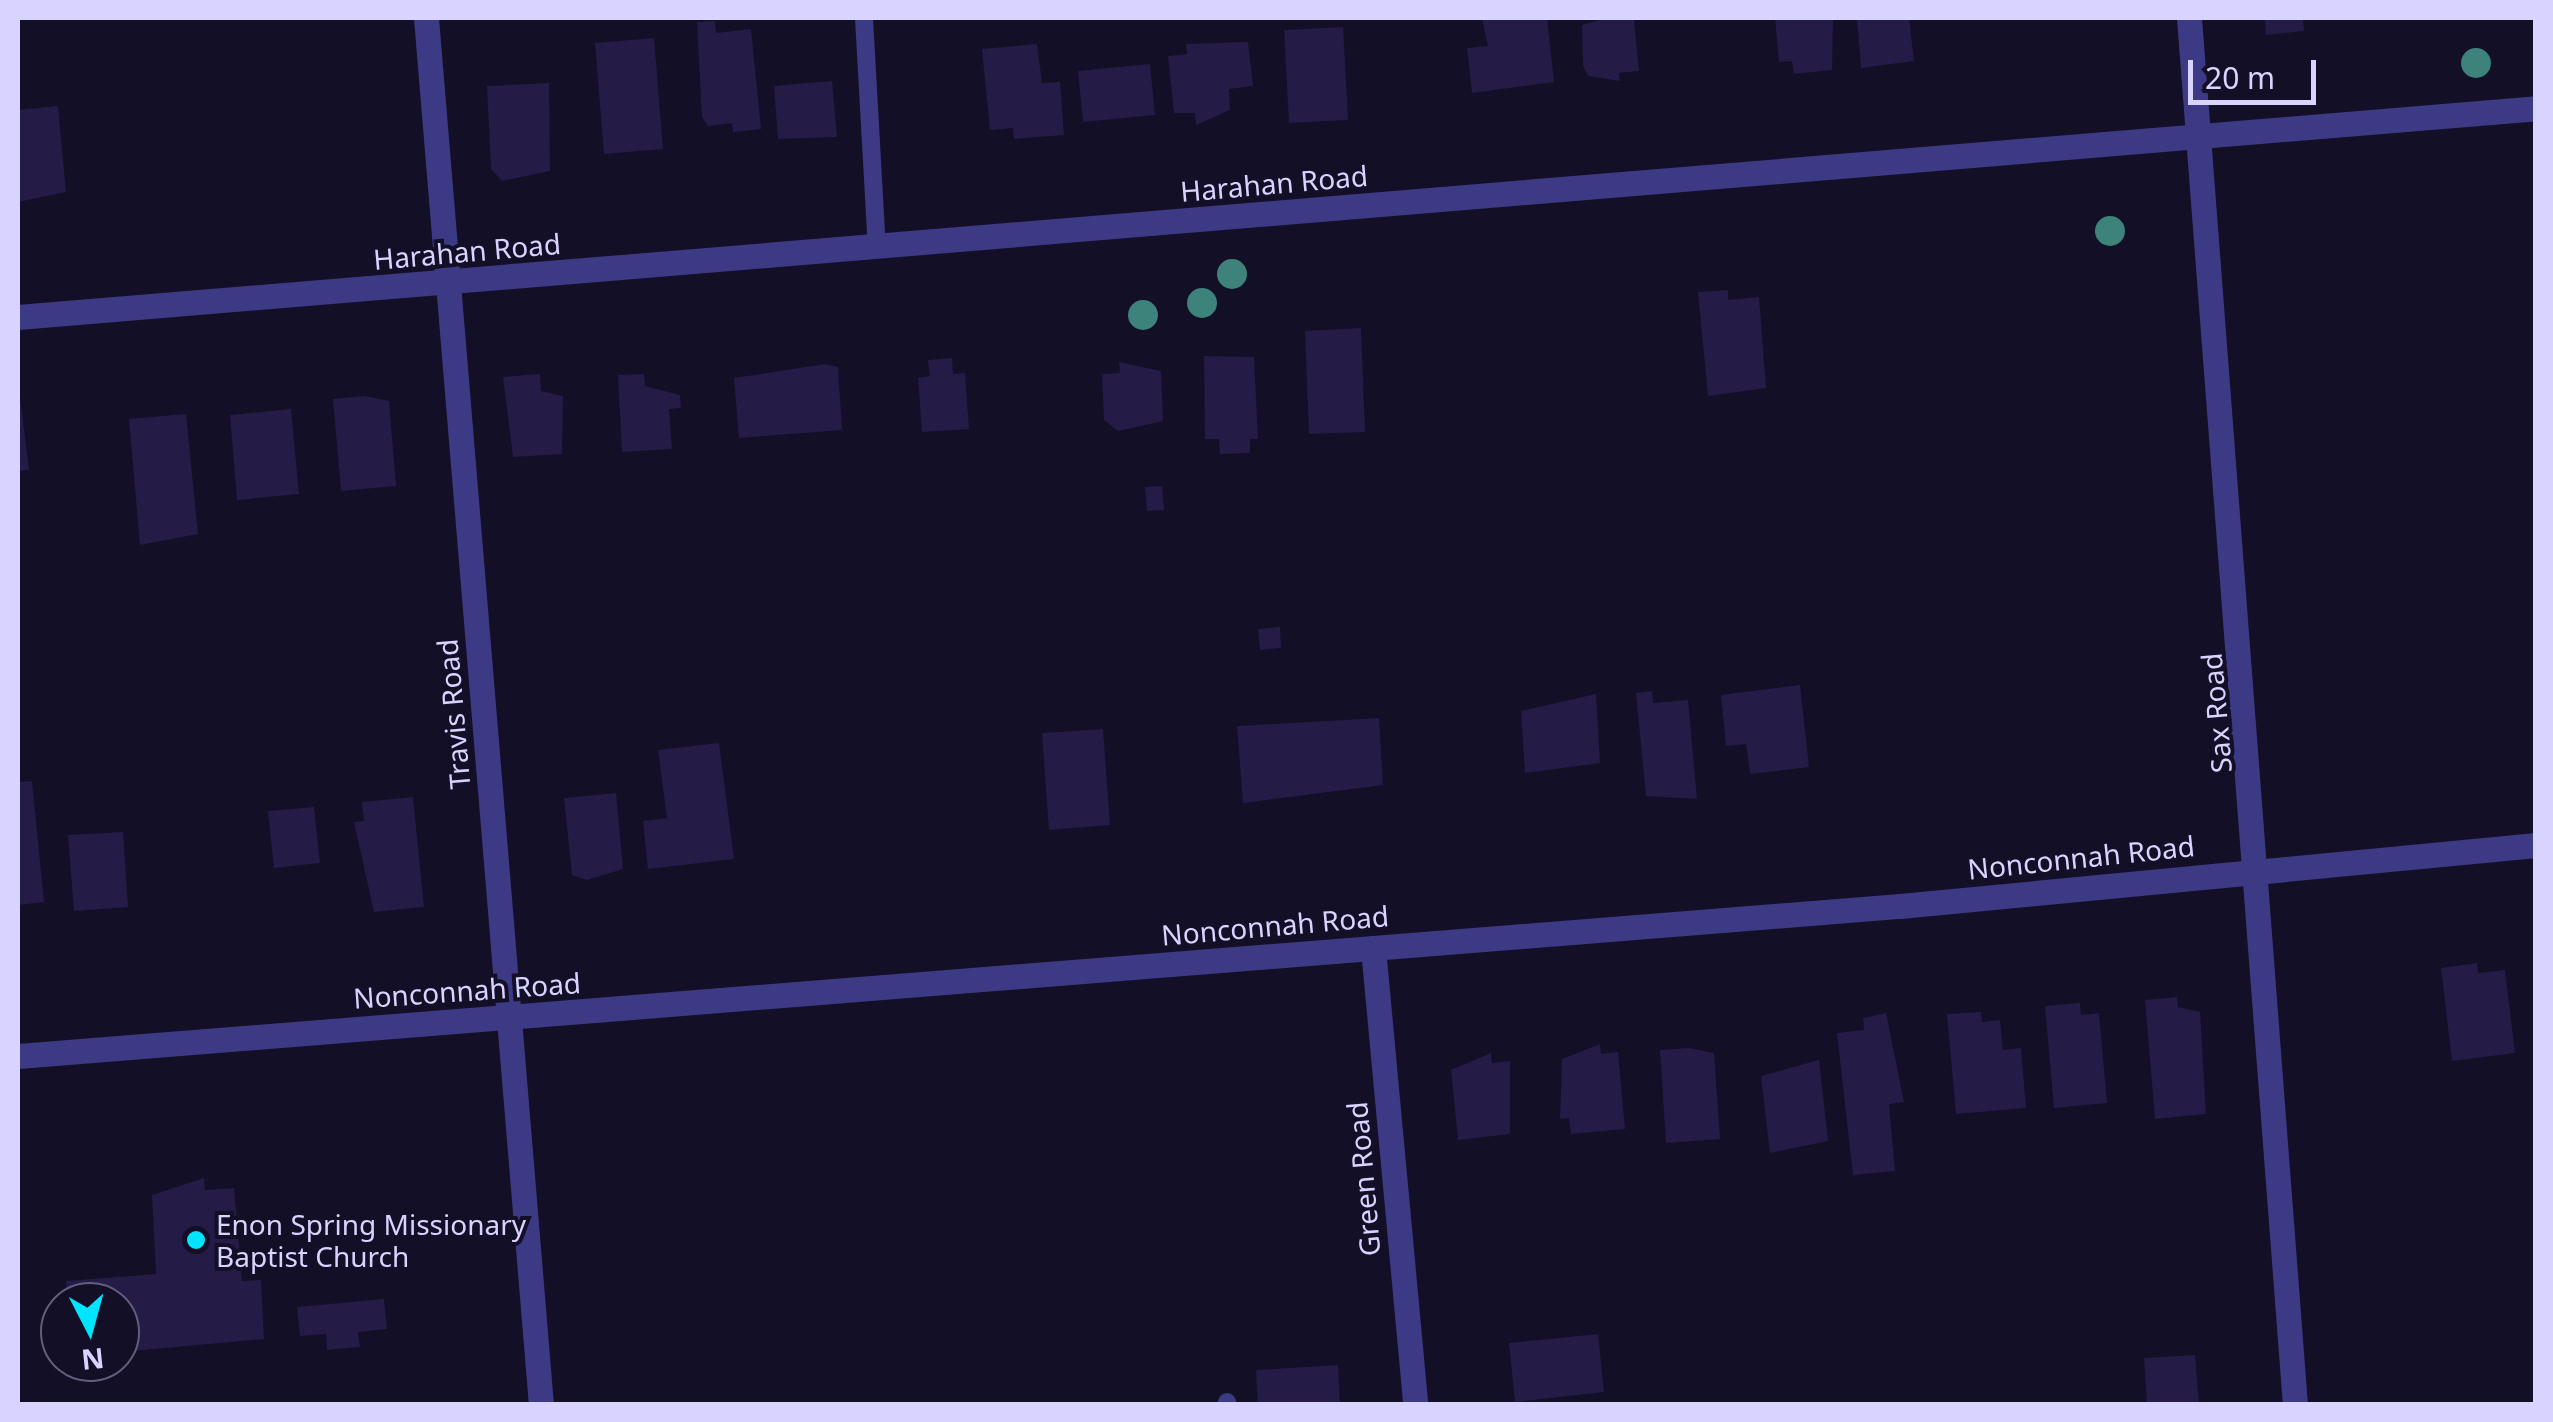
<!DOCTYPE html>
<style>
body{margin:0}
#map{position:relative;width:2553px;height:1422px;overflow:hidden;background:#130f26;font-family:"Noto Sans",sans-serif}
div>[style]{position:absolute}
.building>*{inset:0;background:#241b47}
.service>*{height:18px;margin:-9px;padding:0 9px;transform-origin:9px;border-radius:9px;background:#3d3a85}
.minor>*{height:25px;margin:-12.5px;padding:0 12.5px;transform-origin:12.5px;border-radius:12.5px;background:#3d3a85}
.trees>*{width:30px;height:30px;margin:-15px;border-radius:50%;background:#3d827b}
.dots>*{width:28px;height:28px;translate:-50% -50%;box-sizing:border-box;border:5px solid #130f26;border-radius:50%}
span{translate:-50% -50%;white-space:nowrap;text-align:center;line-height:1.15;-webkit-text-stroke:8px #130f26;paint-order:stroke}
.street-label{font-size:28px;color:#d9d4ff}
.poi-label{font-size:28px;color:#d9d4ff}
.left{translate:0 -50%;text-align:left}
.frame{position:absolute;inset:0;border:20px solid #d9d4ff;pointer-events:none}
.north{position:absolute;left:40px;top:1282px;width:100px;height:100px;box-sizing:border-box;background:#130f26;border:2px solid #625e7d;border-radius:50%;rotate:174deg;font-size:28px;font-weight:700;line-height:40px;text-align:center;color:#d9d4ff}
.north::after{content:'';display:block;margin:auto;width:35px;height:45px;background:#00e5ff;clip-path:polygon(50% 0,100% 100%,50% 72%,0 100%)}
.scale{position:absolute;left:2188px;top:60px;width:128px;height:45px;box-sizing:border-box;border:5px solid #d9d4ff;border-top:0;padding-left:12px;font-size:30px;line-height:35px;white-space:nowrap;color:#d9d4ff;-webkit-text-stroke:8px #130f26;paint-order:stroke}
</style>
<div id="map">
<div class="building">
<div style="clip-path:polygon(1482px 18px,1547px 18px,1554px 82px,1472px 93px,1467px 48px,1488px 46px)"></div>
<div style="clip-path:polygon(1775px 18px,1833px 18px,1832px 70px,1794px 74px,1792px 61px,1779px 62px)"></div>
<div style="clip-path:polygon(1857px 18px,1909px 18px,1914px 61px,1861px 68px)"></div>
<div style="clip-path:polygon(2265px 18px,2303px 18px,2304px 31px,2266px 35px)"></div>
<div style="clip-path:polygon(1600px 20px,1634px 20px,1639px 71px,1619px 73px,1620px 81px,1588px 76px,1583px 65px,1582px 25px)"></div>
<div style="clip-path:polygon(715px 21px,716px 33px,751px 29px,761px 129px,733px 132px,732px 123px,708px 126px,702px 117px,697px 22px)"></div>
<div style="clip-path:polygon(1343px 27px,1348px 120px,1289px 123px,1284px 30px)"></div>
<div style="clip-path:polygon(654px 38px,663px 149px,604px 154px,595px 43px)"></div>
<div style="clip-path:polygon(1248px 42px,1253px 86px,1229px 89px,1230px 110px,1196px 125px,1195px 113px,1174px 113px,1168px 56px,1187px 54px,1186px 44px)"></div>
<div style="clip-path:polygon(1037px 44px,1042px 83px,1060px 82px,1064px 135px,1014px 139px,1013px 128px,990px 130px,982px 49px)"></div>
<div style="clip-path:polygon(1150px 64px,1155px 115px,1083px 122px,1078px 71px)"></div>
<div style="clip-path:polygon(832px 81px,837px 137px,778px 139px,774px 86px)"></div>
<div style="clip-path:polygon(549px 83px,550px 171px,502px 181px,491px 169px,487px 86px)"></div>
<div style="clip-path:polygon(58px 106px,66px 192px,18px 202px,18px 110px)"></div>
<div style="clip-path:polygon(1728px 290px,1728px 300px,1759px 297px,1766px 388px,1708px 396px,1698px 292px)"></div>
<div style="clip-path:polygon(1361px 328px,1365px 432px,1309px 434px,1305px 331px)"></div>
<div style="clip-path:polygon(1204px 356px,1254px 357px,1258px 439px,1250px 439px,1250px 453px,1220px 454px,1219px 439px,1205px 439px)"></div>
<div style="clip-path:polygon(952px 358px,953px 374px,965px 373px,969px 429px,922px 432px,918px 378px,930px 376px,928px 360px)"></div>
<div style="clip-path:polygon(1119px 362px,1161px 371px,1163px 421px,1118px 431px,1104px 420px,1102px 374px,1120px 373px)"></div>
<div style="clip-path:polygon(825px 364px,838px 367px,842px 430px,739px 438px,734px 378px)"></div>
<div style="clip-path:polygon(540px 374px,541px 391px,563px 396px,562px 454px,513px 457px,503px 377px)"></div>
<div style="clip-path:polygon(644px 374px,645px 386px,680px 395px,681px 408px,669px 409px,672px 449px,622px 452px,618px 375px)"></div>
<div style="clip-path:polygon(18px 382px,29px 470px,18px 471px)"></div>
<div style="clip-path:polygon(365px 396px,389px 401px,396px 486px,341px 491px,333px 399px)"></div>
<div style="clip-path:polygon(291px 409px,299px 494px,237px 500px,230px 415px)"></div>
<div style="clip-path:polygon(186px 414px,198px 534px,140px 545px,129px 419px)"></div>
<div style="clip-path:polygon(1162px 486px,1164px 510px,1147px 511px,1145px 487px)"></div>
<div style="clip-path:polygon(1280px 627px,1281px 648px,1260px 650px,1258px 629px)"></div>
<div style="clip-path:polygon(1800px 685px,1809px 767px,1750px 774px,1746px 744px,1726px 746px,1721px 695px)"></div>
<div style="clip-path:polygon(1652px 691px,1653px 703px,1688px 700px,1697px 799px,1646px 796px,1636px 693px)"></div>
<div style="clip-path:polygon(1596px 694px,1600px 763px,1525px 773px,1521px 711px)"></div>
<div style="clip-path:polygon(1379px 718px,1383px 785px,1243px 803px,1237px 726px)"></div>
<div style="clip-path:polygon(1103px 729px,1110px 825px,1049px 830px,1042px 733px)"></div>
<div style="clip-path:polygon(719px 743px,734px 859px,648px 869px,643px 821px,667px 818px,658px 750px)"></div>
<div style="clip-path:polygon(32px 781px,44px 902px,18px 905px,18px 782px)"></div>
<div style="clip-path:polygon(616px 793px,623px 869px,587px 880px,572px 875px,564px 798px)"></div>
<div style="clip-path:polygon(413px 797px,424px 907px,374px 912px,354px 822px,364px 821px,362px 802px)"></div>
<div style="clip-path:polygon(314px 807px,320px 863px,274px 868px,268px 811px)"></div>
<div style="clip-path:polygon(123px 832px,128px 907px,74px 911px,68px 835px)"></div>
<div style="clip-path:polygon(2477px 963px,2478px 973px,2505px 970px,2515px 1053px,2452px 1061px,2441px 968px)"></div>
<div style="clip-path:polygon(2177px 997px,2178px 1007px,2200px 1012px,2206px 1114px,2155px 1119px,2145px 1000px)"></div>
<div style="clip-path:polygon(2080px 1003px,2081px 1015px,2099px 1013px,2107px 1103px,2054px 1108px,2045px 1006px)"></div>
<div style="clip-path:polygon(1981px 1012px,1982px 1022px,2000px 1020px,2003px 1050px,2021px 1048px,2026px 1108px,1956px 1114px,1947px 1014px)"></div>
<div style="clip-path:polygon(1886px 1013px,1904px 1102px,1889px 1104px,1895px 1171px,1853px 1175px,1837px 1033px,1864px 1030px,1863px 1018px)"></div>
<div style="clip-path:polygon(1600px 1044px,1601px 1054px,1618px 1052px,1625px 1129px,1571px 1134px,1569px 1118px,1560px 1119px,1562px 1059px)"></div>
<div style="clip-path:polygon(1689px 1048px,1714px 1053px,1720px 1139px,1666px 1143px,1660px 1050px)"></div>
<div style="clip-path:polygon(1491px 1053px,1492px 1063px,1510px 1061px,1510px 1134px,1458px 1140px,1451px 1070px)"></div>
<div style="clip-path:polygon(1819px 1060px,1828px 1141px,1770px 1153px,1761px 1076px)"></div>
<div style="clip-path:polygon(204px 1178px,205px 1190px,234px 1188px,242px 1281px,261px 1280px,264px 1339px,120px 1352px,120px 1302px,67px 1302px,66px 1281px,156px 1274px,152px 1195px)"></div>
<div style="clip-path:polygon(384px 1299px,387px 1329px,358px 1332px,360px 1347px,327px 1350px,326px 1334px,300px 1336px,297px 1307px)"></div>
<div style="clip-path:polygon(1598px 1334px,1604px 1392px,1515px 1402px,1509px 1343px)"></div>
<div style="clip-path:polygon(2195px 1355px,2199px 1404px,2147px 1404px,2144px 1358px)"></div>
<div style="clip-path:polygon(1338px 1365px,1340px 1404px,1258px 1404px,1256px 1370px)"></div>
</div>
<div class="service">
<div style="left:864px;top:18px;width:229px;rotate:86.8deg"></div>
<div style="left:1227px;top:1402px;width:2px;rotate:90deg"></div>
</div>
<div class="minor">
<div style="left:426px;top:18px;width:1391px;rotate:85.26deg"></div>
<div style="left:2189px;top:18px;width:1390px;rotate:85.63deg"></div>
<div style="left:18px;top:317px;width:2527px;rotate:-4.74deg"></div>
<div style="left:1373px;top:948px;width:458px;rotate:84.7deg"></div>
<div style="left:18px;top:1056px;width:1888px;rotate:-4.56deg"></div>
<div style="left:1900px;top:906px;width:639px;rotate:-5.48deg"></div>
</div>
<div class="trees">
<div style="left:2476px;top:63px"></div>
<div style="left:2110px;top:231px"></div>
<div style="left:1232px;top:274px"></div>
<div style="left:1202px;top:303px"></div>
<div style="left:1143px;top:315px"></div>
</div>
<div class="dots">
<div style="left:196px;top:1240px;background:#00e5ff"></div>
</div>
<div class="street-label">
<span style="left:1274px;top:183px;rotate:-5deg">Harahan Road</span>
<span style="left:467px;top:251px;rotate:-5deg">Harahan Road</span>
<span style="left:2216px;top:713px;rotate:-95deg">Sax Road</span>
<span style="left:453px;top:714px;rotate:-95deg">Travis Road</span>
<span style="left:2081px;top:857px;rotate:-6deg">Nonconnah Road</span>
<span style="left:1275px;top:925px;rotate:-5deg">Nonconnah Road</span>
<span style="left:467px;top:990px;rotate:-4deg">Nonconnah Road</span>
<span style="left:1363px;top:1179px;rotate:-95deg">Green Road</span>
</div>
<div class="poi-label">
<span class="left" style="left:216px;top:1240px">Enon Spring Missionary<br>Baptist Church</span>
</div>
<div class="frame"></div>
<div class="north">N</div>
<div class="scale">20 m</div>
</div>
